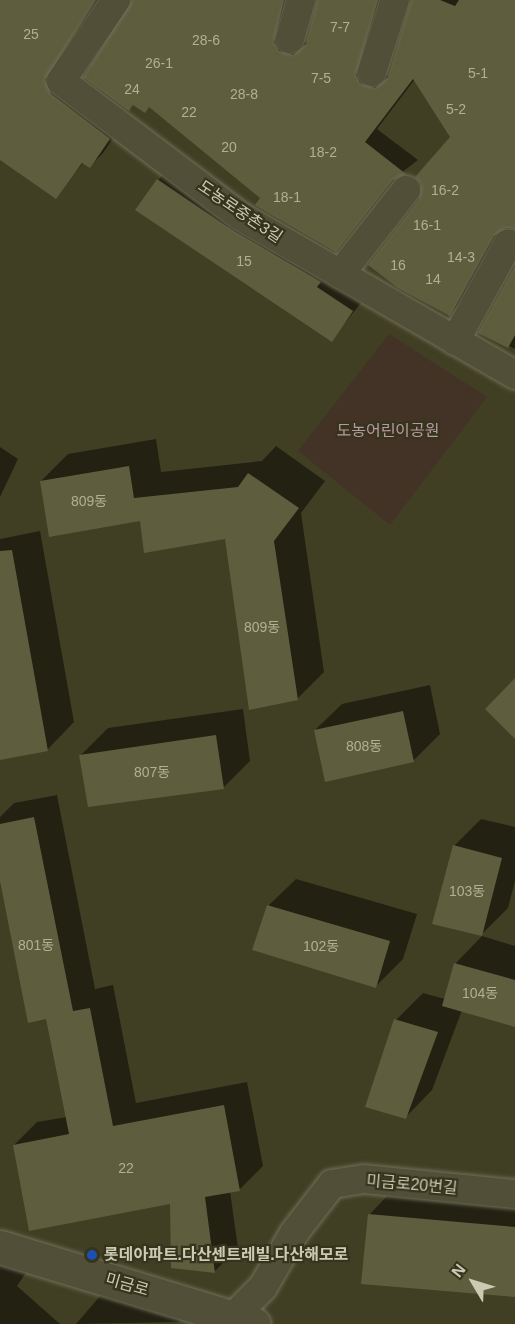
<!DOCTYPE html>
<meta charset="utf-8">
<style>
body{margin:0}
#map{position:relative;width:515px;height:1324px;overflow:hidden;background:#413f23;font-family:Arial,"Noto Sans KR",sans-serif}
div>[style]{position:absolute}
.green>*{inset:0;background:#423326}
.shadow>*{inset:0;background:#0007}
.building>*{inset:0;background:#5e5d3d}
.roads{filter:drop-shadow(0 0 2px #717059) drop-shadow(0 0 2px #717059)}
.minor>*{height:28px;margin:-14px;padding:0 14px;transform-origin:14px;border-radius:14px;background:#514f38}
.tertiary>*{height:33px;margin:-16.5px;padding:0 16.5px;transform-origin:16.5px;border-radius:16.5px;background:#514f38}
.dots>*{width:16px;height:16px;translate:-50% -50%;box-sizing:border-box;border:3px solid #36341d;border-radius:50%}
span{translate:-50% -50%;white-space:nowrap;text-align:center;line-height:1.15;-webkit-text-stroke:4.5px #36341d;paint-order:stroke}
.number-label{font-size:14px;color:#b0b096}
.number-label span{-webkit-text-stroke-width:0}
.street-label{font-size:16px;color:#cbcbb4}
.park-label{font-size:16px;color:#ba97a5}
.poi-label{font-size:16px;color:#cbcbb4;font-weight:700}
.left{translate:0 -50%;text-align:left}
.north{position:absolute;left:443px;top:1252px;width:60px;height:60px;-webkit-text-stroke:4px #36341d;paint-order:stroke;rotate:308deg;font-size:16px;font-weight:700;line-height:24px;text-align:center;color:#cbcbb4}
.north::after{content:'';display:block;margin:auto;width:21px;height:27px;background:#cbcbb4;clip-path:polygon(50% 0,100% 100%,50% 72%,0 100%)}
</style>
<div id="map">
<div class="green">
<div style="clip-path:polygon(389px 334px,487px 397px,390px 525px,298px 451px)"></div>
</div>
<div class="shadow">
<div style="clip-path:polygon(0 0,102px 0,57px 65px,122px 125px,103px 153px,90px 166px,84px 162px,55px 197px,0 156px)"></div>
<div style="clip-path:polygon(133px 0,293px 0,298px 42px,308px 42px,318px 0,386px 0,381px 75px,390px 76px,411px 0,515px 0,515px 229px,502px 228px,462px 301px,450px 314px,421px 200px,452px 137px,415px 79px,377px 129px,418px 160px,397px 176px,336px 251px,262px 198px,150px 106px,134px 104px,129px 110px)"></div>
<div style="clip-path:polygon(176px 162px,369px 293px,331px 340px,158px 180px)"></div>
<div style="clip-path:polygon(515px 269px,515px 349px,480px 332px)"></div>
<div style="clip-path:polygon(156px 439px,161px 472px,262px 461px,276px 446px,325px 481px,301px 513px,324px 672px,297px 699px,227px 537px,141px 519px,41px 481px,68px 454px)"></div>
<div style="clip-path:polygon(0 447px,18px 459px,0 497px)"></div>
<div style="clip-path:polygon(40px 531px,74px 722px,47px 750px,0 758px,0 539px)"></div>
<div style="clip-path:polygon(430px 685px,440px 734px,413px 761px,315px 730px,342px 704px)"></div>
<div style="clip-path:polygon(243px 709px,250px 761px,223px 788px,81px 755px,108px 728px)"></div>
<div style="clip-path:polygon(57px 795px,95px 989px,113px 985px,136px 1103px,247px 1082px,263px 1166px,240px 1189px,230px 1191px,238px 1248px,215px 1271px,171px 1202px,14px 1145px,37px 1122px,67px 1117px,48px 1017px,0 874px,0 817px,14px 803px)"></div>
<div style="clip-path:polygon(481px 819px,515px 827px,515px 881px,508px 908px,481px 935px,454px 846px)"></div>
<div style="clip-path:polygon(296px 879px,417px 914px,403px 959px,376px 986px,268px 906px)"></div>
<div style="clip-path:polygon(482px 936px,515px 946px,515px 1025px,462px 1010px,432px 1090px,405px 1118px,396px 1020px,423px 993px,445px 999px,455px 964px)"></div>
<div style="clip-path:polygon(390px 1193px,515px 1204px,515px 1295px,369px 1215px)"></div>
<div style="clip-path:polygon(0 1242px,36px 1258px,17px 1286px,60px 1324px,0 1324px)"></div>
<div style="clip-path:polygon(107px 1288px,173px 1303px,180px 1322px,76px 1324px)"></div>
</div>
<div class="building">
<div style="clip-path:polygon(0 0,96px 0,45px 80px,51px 94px,110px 139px,90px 168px,82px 163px,56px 199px,0 160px)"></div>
<div style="clip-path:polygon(132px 0,284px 0,274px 42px,279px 51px,293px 55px,306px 44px,317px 0,378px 0,356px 75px,360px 83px,375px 88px,388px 77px,411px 0,440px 0,455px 6px,459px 0,515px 0,515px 229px,506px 228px,494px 236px,450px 316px,398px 288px,368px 265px,419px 200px,421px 184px,415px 177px,450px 137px,413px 79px,365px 142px,406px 174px,393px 180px,336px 252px,255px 205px,260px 198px,149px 107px,145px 113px,133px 105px,129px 111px,83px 77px)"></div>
<div style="clip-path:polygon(157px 179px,232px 230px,321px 282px,317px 287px,353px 311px,332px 342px,135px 210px)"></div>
<div style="clip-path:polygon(515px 266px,515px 335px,508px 348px,478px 333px)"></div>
<div style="clip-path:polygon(129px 466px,134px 498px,238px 487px,248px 473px,299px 508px,274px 541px,298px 700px,249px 710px,225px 539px,144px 553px,140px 521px,49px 537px,40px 481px)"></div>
<div style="clip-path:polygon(12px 550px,48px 751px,0 760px,0 551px)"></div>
<div style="clip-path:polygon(515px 678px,515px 739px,485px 709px)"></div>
<div style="clip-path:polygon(403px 711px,414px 762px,325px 782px,314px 730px)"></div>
<div style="clip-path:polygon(216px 735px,224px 789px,88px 807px,79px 755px)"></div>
<div style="clip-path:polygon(34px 817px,73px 1011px,90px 1008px,113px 1126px,224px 1105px,240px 1191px,205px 1197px,215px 1273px,171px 1268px,170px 1204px,29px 1231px,13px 1145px,69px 1134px,46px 1019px,28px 1023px,0 881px,0 824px)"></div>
<div style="clip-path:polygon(453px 845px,502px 858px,482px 936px,432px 924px)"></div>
<div style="clip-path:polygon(267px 905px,390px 941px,376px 988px,252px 950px)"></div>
<div style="clip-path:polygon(454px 963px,515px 980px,515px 1027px,442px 1006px)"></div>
<div style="clip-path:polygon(394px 1019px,438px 1032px,406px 1119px,365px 1107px)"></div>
<div style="clip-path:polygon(368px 1214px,515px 1227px,515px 1297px,361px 1284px)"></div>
</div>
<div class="roads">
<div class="minor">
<div style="left:116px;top:0;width:98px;rotate:124.2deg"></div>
<div style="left:61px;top:81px;width:224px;rotate:37deg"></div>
<div style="left:240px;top:216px;width:318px;rotate:30deg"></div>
<div style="left:290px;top:39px;width:41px;rotate:-74.2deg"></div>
<div style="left:372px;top:72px;width:76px;rotate:-72.3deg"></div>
<div style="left:340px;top:274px;width:107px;rotate:-51.8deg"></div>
<div style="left:455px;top:341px;width:111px;rotate:-61.3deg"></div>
<div style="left:508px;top:244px;width:8px;rotate:23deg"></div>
<div style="left:226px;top:1324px;width:52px;rotate:-45deg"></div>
<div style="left:263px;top:1287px;width:62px;rotate:-60.1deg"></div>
<div style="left:294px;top:1233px;width:62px;rotate:-52.2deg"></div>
<div style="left:332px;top:1184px;width:32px;rotate:-9deg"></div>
<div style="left:364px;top:1179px;width:152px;rotate:5.7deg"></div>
</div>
<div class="tertiary">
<div style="left:0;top:1247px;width:265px;rotate:16.9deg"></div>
</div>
</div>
<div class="dots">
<div style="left:92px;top:1255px;background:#1a4fb4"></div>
</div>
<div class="number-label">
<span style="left:340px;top:27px">7-7</span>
<span style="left:31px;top:34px">25</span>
<span style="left:206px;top:40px">28-6</span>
<span style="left:159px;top:63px">26-1</span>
<span style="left:478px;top:73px">5-1</span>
<span style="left:321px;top:78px">7-5</span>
<span style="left:132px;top:89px">24</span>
<span style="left:244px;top:94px">28-8</span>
<span style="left:456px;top:109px">5-2</span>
<span style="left:189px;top:112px">22</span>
<span style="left:229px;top:147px">20</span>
<span style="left:323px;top:152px">18-2</span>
<span style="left:445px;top:190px">16-2</span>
<span style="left:287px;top:197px">18-1</span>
<span style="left:427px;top:225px">16-1</span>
<span style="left:461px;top:257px">14-3</span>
<span style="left:244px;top:261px">15</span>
<span style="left:398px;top:265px">16</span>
<span style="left:433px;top:279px">14</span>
<span style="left:89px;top:501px">809동</span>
<span style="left:262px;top:627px">809동</span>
<span style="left:364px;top:746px">808동</span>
<span style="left:152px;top:772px">807동</span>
<span style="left:467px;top:891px">103동</span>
<span style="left:36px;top:945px">801동</span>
<span style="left:321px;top:946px">102동</span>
<span style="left:480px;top:993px">104동</span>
<span style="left:126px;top:1168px">22</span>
</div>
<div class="street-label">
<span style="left:240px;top:212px;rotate:34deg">도농로중촌3길</span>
<span style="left:412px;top:1185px;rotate:5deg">미금로20번길</span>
<span style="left:127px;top:1285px;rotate:16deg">미금로</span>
</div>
<div class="park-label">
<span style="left:388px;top:431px">도농어린이공원</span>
</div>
<div class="poi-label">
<span class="left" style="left:104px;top:1255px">롯데아파트.다산센트레빌.다산해모로</span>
</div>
<div class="north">N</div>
</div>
